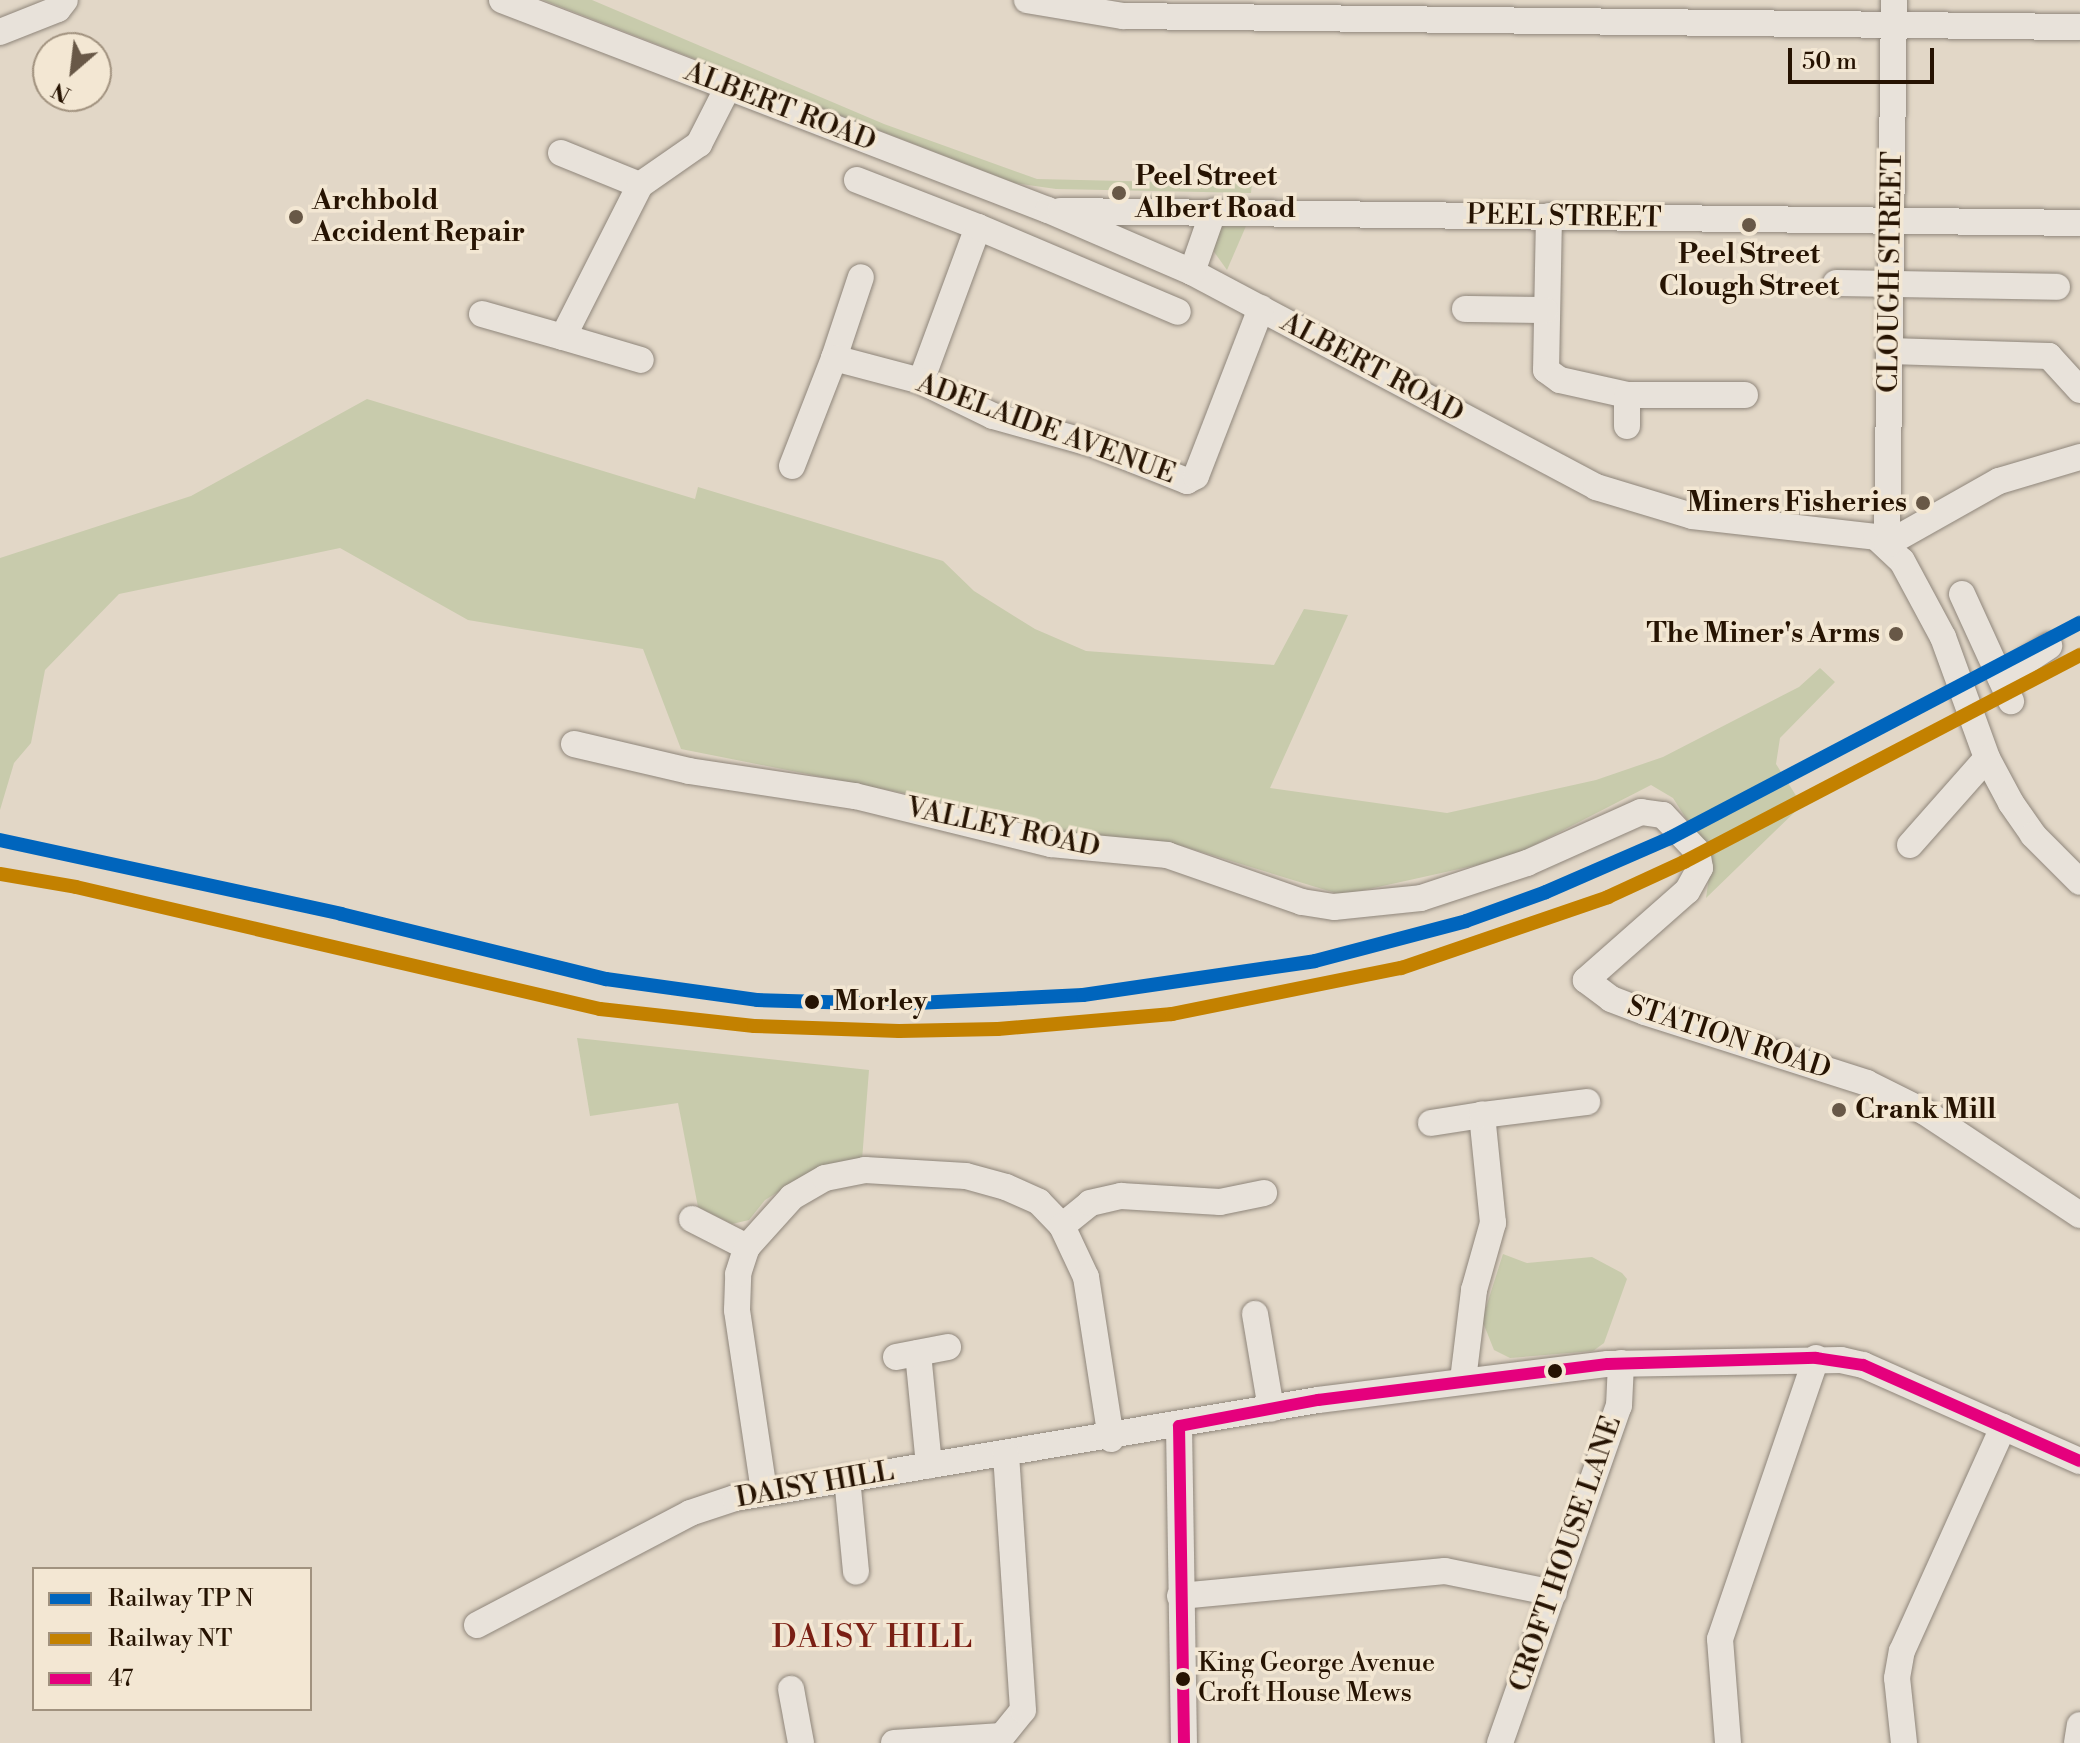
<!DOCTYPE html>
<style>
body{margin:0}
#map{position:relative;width:2080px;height:1743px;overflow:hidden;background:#e2d7c7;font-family:"Libre Bodoni",serif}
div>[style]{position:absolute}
.green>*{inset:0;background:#c8cbac}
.roads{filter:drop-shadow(0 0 2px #8f867b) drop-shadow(0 0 2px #8f867b)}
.minor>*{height:26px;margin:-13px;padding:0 13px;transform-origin:13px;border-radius:13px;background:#e8e2da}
.bus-1>*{height:12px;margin:-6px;padding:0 6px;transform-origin:6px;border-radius:6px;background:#e5007d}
.rail-1>*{height:14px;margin:-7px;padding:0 7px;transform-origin:7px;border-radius:7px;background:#0065bd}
.rail-2>*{height:14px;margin:-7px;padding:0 7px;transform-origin:7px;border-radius:7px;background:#c38100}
.dots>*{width:22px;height:22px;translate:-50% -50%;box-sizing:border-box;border:4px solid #f3e7d3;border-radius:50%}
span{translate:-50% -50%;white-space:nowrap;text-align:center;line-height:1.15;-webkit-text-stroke:7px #f3e7d3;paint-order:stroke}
.bus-label{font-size:26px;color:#261302}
.left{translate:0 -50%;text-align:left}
.street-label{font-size:28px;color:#261302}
.poi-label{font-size:28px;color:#261302;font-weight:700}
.right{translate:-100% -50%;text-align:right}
.stop-label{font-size:28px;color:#261302;font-weight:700}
.quarter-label{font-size:32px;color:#7a1f14;letter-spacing:2px}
.legend{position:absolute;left:32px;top:1567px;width:280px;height:144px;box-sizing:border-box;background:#f3e7d3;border:2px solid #a1927f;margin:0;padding:10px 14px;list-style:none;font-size:24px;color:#261302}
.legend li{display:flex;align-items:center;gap:16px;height:40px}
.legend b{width:40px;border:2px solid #a1927f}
.north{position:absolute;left:32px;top:32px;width:80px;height:80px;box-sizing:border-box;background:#f3e7d3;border:2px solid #a1927f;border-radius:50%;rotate:208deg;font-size:22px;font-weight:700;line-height:32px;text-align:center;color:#261302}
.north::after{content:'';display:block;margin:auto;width:28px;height:36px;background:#685847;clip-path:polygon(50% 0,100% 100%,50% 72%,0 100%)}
.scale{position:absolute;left:1788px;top:48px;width:146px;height:36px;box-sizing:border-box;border:4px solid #261302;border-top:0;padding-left:10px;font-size:24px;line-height:28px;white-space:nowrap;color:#261302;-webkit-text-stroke:6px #f3e7d3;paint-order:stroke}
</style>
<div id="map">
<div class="green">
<div style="clip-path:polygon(543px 0,592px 0,884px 124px,1037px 179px,1252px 184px,1251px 193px,1056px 189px,1015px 183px)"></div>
<div style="clip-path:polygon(1221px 224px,1246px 226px,1227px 270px,1212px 249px)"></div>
<div style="clip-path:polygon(367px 399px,695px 499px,698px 487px,943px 561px,974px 591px,1035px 629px,1086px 651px,1274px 665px,1304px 609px,1348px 615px,1270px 788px,1447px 813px,1596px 780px,1663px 757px,1799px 687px,1820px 668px,1835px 682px,1780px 738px,1776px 764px,1802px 805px,1706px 898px,1710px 871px,1706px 850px,1673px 798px,1651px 785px,1509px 858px,1342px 895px,1169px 842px,1064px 834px,923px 797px,681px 749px,643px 649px,468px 620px,340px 548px,119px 594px,45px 670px,31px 743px,14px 763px,0 810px,0 558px,191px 496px)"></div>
<div style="clip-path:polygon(577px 1038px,869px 1070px,862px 1160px,807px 1174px,765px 1200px,749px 1220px,732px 1224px,698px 1207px,678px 1103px,590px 1116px)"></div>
<div style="clip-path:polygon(1503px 1254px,1527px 1263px,1592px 1257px,1622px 1273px,1627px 1279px,1604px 1343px,1593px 1351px,1510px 1358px,1494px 1350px,1482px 1320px)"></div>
</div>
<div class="roads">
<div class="minor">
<div style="left:502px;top:0;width:585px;rotate:21.04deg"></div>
<div style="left:1048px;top:210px;width:157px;rotate:23.3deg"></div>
<div style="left:1192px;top:272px;width:458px;rotate:28deg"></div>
<div style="left:1596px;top:487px;width:100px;rotate:16.8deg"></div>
<div style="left:1692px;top:516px;width:185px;rotate:6.5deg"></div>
<div style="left:1876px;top:537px;width:35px;rotate:43deg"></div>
<div style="left:1902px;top:561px;width:86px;rotate:61.7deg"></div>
<div style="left:1943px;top:637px;width:129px;rotate:70deg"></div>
<div style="left:1987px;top:758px;width:51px;rotate:61.9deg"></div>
<div style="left:2011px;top:803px;width:39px;rotate:55deg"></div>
<div style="left:2033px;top:835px;width:66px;rotate:45deg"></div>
<div style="left:1027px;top:0;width:97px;rotate:9.5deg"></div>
<div style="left:1123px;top:16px;width:957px;rotate:0.66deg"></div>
<div style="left:0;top:32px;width:62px;rotate:-21.6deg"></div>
<div style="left:58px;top:9px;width:11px;rotate:-52deg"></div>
<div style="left:561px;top:153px;width:85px;rotate:22.1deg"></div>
<div style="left:857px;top:180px;width:130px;rotate:21.2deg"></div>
<div style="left:978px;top:227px;width:164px;rotate:110.3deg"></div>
<div style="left:1060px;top:211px;width:1020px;rotate:0.67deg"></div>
<div style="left:1549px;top:216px;width:154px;rotate:91.1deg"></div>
<div style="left:1546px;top:370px;width:17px;rotate:36deg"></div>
<div style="left:1560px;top:380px;width:69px;rotate:12.6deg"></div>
<div style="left:1627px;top:395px;width:118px"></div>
<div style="left:978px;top:227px;width:217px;rotate:23deg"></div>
<div style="left:1192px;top:272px;width:64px;rotate:-70.7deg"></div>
<div style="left:1836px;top:283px;width:221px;rotate:1deg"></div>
<div style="left:1465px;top:309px;width:80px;rotate:0.7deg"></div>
<div style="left:482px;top:314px;width:84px;rotate:15.9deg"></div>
<div style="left:563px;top:337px;width:170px;rotate:-63.1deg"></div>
<div style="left:640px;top:185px;width:72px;rotate:-34.8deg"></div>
<div style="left:699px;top:144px;width:64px;rotate:-63deg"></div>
<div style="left:563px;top:337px;width:81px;rotate:16.4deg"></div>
<div style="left:1890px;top:351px;width:159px;rotate:1.8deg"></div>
<div style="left:2049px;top:356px;width:46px;rotate:47.6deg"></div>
<div style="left:834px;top:358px;width:85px;rotate:-71.6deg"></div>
<div style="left:1627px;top:426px;width:31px;rotate:-90deg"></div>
<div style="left:792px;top:466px;width:116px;rotate:-68.7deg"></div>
<div style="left:834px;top:358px;width:90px;rotate:14.8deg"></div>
<div style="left:921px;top:381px;width:80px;rotate:25.9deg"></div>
<div style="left:993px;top:416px;width:104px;rotate:15.6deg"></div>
<div style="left:1093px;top:444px;width:101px;rotate:21.5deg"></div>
<div style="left:1187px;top:481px;width:10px;rotate:-29deg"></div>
<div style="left:1196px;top:476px;width:180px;rotate:-68.8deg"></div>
<div style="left:1887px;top:544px;width:544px;rotate:-89.26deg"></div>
<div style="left:1887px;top:544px;width:129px;rotate:-29.4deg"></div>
<div style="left:1999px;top:481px;width:84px;rotate:-16.5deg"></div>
<div style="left:1962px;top:594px;width:118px;rotate:65.4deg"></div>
<div style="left:2001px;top:678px;width:58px;rotate:-33.7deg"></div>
<div style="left:574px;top:744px;width:118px;rotate:13.2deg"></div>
<div style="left:689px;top:771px;width:168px;rotate:8.6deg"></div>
<div style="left:855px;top:796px;width:202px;rotate:13.8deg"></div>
<div style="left:1051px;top:844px;width:117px;rotate:5.4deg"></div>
<div style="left:1167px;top:855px;width:143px;rotate:19.2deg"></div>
<div style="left:1302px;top:902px;width:32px;rotate:9deg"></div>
<div style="left:1334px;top:907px;width:87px;rotate:-5.9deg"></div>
<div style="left:1421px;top:898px;width:112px;rotate:-18.3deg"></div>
<div style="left:1527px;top:863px;width:125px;rotate:-24.1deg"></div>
<div style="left:1641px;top:812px;width:22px;rotate:8deg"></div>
<div style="left:1663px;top:815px;width:50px;rotate:46.6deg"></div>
<div style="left:1697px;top:851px;width:17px;rotate:80deg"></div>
<div style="left:1700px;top:868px;width:26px;rotate:119deg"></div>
<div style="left:1687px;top:891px;width:135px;rotate:138.6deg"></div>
<div style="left:1586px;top:980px;width:31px;rotate:37deg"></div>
<div style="left:1611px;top:999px;width:36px;rotate:21deg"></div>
<div style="left:1645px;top:1012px;width:233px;rotate:17.7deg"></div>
<div style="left:1867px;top:1083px;width:65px;rotate:26.6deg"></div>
<div style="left:1925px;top:1112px;width:186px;rotate:33.6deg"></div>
<div style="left:1910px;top:845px;width:116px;rotate:-48.5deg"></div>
<div style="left:1431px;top:1123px;width:52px;rotate:-8.9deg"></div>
<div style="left:692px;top:1219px;width:62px;rotate:27deg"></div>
<div style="left:1062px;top:1226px;width:36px;rotate:-39deg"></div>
<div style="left:1090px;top:1203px;width:32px;rotate:-13deg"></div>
<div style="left:1121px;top:1196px;width:99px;rotate:3.5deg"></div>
<div style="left:1220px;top:1202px;width:45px;rotate:-11.6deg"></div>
<div style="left:1255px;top:1314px;width:96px;rotate:80.4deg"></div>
<div style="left:918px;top:1353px;width:113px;rotate:84.4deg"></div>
<div style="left:896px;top:1357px;width:53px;rotate:-10.9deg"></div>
<div style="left:1463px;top:1380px;width:91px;rotate:-83deg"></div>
<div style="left:1474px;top:1290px;width:70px;rotate:-74.2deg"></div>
<div style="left:1493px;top:1223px;width:109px;rotate:-95.8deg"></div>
<div style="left:1482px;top:1115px;width:106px;rotate:-7.1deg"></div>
<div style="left:1179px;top:1426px;width:317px;rotate:89.1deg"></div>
<div style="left:847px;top:1478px;width:94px;rotate:84.5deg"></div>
<div style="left:764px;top:1491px;width:183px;rotate:-98.5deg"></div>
<div style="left:737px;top:1310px;width:36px;rotate:-88deg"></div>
<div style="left:738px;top:1274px;width:28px;rotate:-72deg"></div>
<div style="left:747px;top:1247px;width:67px;rotate:-48deg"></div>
<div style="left:792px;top:1197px;width:38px;rotate:-30deg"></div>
<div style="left:825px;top:1178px;width:41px;rotate:-11.3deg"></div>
<div style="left:865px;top:1170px;width:101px;rotate:3.4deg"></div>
<div style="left:966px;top:1176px;width:41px;rotate:15.4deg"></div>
<div style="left:1006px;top:1187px;width:36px;rotate:24deg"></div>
<div style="left:1039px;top:1202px;width:33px;rotate:46deg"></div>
<div style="left:1062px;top:1226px;width:56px;rotate:64.8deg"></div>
<div style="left:1086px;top:1277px;width:164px;rotate:81.2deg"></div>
<div style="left:1180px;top:1596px;width:266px;rotate:-5.4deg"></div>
<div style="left:1445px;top:1571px;width:111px;rotate:11.4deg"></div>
<div style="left:477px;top:1625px;width:241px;rotate:-27.7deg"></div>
<div style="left:690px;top:1513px;width:47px;rotate:-18.4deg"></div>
<div style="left:735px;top:1498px;width:591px;rotate:-9.54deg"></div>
<div style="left:1318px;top:1400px;width:292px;rotate:-7.1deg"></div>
<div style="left:1608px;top:1364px;width:233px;rotate:-1deg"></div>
<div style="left:1841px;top:1360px;width:23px;rotate:13deg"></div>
<div style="left:1863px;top:1365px;width:237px;rotate:23.9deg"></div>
<div style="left:791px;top:1689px;width:55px;rotate:79.5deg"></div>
<div style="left:894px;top:1743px;width:108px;rotate:-3.7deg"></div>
<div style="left:1002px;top:1736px;width:33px;rotate:-51deg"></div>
<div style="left:1023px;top:1710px;width:257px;rotate:-93.8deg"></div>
<div style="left:1500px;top:1743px;width:357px;rotate:-70.6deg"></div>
<div style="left:1619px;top:1406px;width:43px;rotate:-87.3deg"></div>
<div style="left:1728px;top:1743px;width:104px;rotate:-94.4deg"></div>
<div style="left:1720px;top:1639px;width:297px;rotate:-71.1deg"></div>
<div style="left:1904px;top:1743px;width:65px;rotate:-96.1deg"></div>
<div style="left:1897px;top:1678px;width:27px;rotate:-80deg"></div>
<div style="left:1902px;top:1651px;width:246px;rotate:-65.7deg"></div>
<div style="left:2077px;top:1743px;width:18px;rotate:-81deg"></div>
</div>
</div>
<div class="bus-1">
<div style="left:1184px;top:1743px;width:317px;rotate:-90.9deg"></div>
<div style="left:1179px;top:1426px;width:141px;rotate:-10.6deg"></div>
<div style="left:1318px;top:1400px;width:292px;rotate:-7.1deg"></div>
<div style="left:1608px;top:1364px;width:208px;rotate:-1.7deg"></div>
<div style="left:1816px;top:1358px;width:48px;rotate:8.5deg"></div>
<div style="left:1863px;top:1365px;width:237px;rotate:23.9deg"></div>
</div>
<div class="rail-1">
<div style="left:0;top:840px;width:349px;rotate:12.2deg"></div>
<div style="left:341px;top:914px;width:273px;rotate:13.8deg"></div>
<div style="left:606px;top:979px;width:152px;rotate:7.9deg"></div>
<div style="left:757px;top:1000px;width:137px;rotate:1.7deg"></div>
<div style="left:894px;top:1004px;width:189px;rotate:-2.7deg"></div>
<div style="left:1083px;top:995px;width:234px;rotate:-8.3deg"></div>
<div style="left:1315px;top:961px;width:156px;rotate:-14.8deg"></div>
<div style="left:1466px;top:921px;width:85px;rotate:-19.9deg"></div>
<div style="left:1546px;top:892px;width:135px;rotate:-23.5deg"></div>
<div style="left:1670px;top:838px;width:463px;rotate:-27.7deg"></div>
</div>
<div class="rail-2">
<div style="left:0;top:874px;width:77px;rotate:9.7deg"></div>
<div style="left:76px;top:887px;width:538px;rotate:13.11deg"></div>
<div style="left:600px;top:1009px;width:155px;rotate:6.3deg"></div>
<div style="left:754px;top:1026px;width:145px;rotate:2deg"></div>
<div style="left:899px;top:1031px;width:99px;rotate:-1.2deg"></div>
<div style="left:998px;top:1029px;width:175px;rotate:-4.9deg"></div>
<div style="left:1172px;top:1014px;width:234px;rotate:-11.4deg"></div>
<div style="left:1401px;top:968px;width:219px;rotate:-18.9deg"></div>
<div style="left:1608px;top:897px;width:84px;rotate:-24.7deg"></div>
<div style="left:1684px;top:862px;width:447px;rotate:-27.6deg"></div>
</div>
<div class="dots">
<div style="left:1119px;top:193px;background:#685847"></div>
<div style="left:296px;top:217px;background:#685847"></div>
<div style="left:1749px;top:225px;background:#685847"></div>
<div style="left:1923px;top:503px;background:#685847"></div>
<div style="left:1896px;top:634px;background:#685847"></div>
<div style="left:812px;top:1002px;background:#261302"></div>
<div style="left:1839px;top:1110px;background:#685847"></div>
<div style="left:1555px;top:1371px;background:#261302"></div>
<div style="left:1183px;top:1679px;background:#261302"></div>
</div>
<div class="bus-label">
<span class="left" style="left:1198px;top:1679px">King George Avenue<br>Croft House Mews</span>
</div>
<div class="street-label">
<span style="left:780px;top:107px;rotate:21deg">ALBERT ROAD</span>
<span style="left:1564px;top:217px;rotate:1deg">PEEL STREET</span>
<span style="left:1891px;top:272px;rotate:-89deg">CLOUGH STREET</span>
<span style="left:1372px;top:368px;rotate:28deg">ALBERT ROAD</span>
<span style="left:1046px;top:429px;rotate:20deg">ADELAIDE AVENUE</span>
<span style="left:1003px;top:828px;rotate:12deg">VALLEY ROAD</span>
<span style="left:1729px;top:1038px;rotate:18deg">STATION ROAD</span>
<span style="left:815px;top:1485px;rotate:-10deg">DAISY HILL</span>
<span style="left:1566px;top:1554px;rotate:-71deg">CROFT HOUSE LANE</span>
</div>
<div class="poi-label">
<span class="left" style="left:1135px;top:193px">Peel Street<br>Albert Road</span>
<span class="left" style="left:312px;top:217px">Archbold<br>Accident Repair</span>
<span style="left:1749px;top:271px">Peel Street<br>Clough Street</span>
<span class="right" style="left:1907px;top:503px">Miners Fisheries</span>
<span class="right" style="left:1880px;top:634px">The Miner's Arms</span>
<span class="left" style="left:1855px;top:1110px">Crank Mill</span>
</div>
<div class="stop-label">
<span class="left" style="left:833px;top:1002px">Morley</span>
</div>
<div class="quarter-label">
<span style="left:873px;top:1637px">DAISY HILL</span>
</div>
<ul class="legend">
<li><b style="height:10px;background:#0065bd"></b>Railway TP N</li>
<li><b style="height:10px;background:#c38100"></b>Railway NT</li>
<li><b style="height:10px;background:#e5007d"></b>47</li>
</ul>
<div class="north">N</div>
<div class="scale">50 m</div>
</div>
